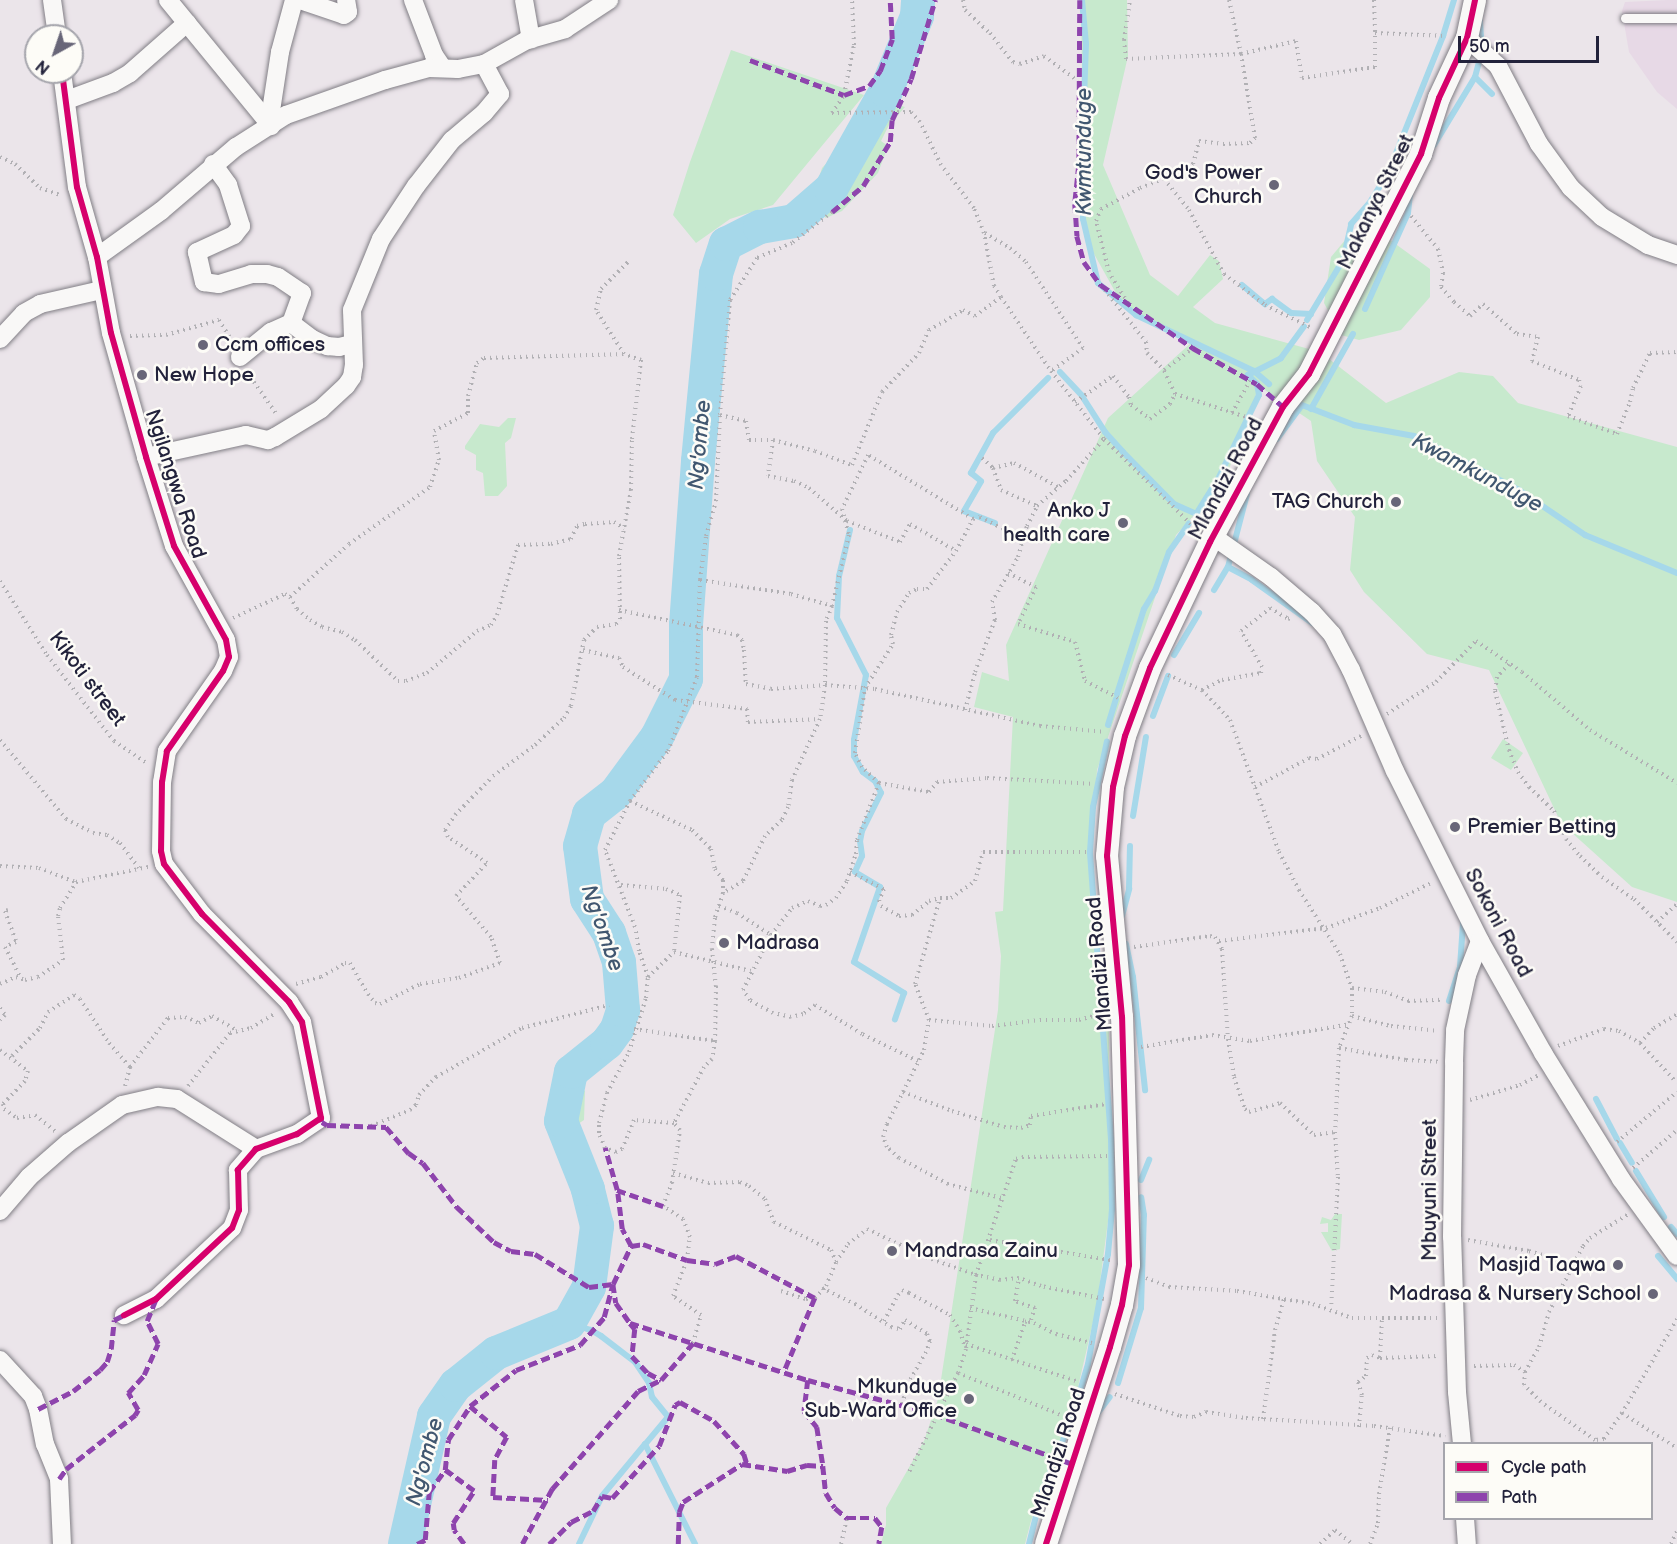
<!DOCTYPE html>
<style>
body{margin:0}
#map{position:relative;width:1677px;height:1544px;overflow:hidden;background:#ebe5ea;font-family:"Balsamiq Sans",sans-serif}
div>[style]{position:absolute}
.built>*{inset:0;background:#e7d9e6}
.green>*{inset:0;background:#c7e9cd}
.stream>*{height:6px;margin:-3px;padding:0 3px;transform-origin:3px;border-radius:3px;background:#a6d8ea}
.river>*{height:34px;margin:-17px;padding:0 17px;transform-origin:17px;border-radius:17px;background:#a6d8ea}
.path>*{height:4px;margin-top:-2px;transform-origin:0;background:repeating-linear-gradient(90deg,#b1b0b4 0 1.5px,transparent 0 6px)}
.roads{filter:drop-shadow(0 0 2px #817e85) drop-shadow(0 0 2px #817e85)}
.service>*{height:9px;margin:-4.5px;padding:0 4.5px;transform-origin:4.5px;border-radius:4.5px;background:#f9f8f7}
.minor>*{height:18px;margin:-9px;padding:0 9px;transform-origin:9px;border-radius:9px;background:#f9f8f7}
.tertiary>*{height:22px;margin:-11px;padding:0 11px;transform-origin:11px;border-radius:11px;background:#f9f8f7}
.quiet>*{height:4.5px;margin-top:-2.25px;transform-origin:0;background:repeating-linear-gradient(90deg,#8e44ad 0 9px,transparent 0 13.5px)}
.cycleway>*{height:6px;margin:-3px;padding:0 3px;transform-origin:3px;border-radius:3px;background:#d6006c}
.dots>*{width:16px;height:16px;translate:-50% -50%;box-sizing:border-box;border:3px solid #fdfcf7;border-radius:50%}
span{translate:-50% -50%;white-space:nowrap;text-align:center;line-height:1.15;-webkit-text-stroke:5px #fdfcf7;paint-order:stroke}
.poi-label{font-size:21px;color:#22223b}
.right{translate:-100% -50%;text-align:right}
.left{translate:0 -50%;text-align:left}
.street-label{font-size:21px;color:#22223b}
.water-label{font-size:22px;color:#415770;font-style:italic}
.legend{position:absolute;left:1443px;top:1442px;width:210px;height:78px;box-sizing:border-box;background:#fdfcf7;border:2px solid #a5a5ac;margin:0;padding:8px 10px;list-style:none;font-size:18px;color:#22223b}
.legend li{display:flex;align-items:center;gap:12px;height:30px}
.legend b{width:30px;border:2px solid #a5a5ac}
.north{position:absolute;left:24px;top:24px;width:60px;height:60px;box-sizing:border-box;background:#fdfcf7;border:2px solid #a5a5ac;border-radius:50%;rotate:220deg;font-size:16px;font-weight:700;line-height:24px;text-align:center;color:#22223b}
.north::after{content:'';display:block;margin:auto;width:21px;height:27px;background:#686678;clip-path:polygon(50% 0,100% 100%,50% 72%,0 100%)}
.scale{position:absolute;left:1458px;top:36px;width:141px;height:27px;box-sizing:border-box;border:3px solid #22223b;border-top:0;padding-left:8px;font-size:18px;line-height:21px;white-space:nowrap;color:#22223b;-webkit-text-stroke:4px #fdfcf7;paint-order:stroke}
</style>
<div id="map">
<div class="built">
<div style="clip-path:polygon(1668px 0,1677px 0,1677px 109px,1657px 92px,1629px 52px,1622px 11px,1625px 2px)"></div>
</div>
<div class="green">
<div style="clip-path:polygon(1081px 0,1127px 0,1128px 56px,1103px 165px,1150px 275px,1178px 296px,1210px 255px,1219px 261px,1223px 279px,1193px 307px,1215px 323px,1320px 352px,1386px 403px,1459px 372px,1493px 376px,1518px 403px,1677px 447px,1677px 902px,1632px 887px,1561px 823px,1489px 670px,1427px 654px,1364px 592px,1350px 570px,1355px 517px,1317px 461px,1311px 421px,1259px 386px,1224px 483px,1176px 535px,1097px 770px,1089px 910px,1109px 1032px,1110px 1206px,1097px 1305px,1075px 1400px,1031px 1521px,1025px 1544px,881px 1544px,886px 1525px,886px 1508px,924px 1441px,938px 1399px,998px 1010px,1001px 956px,995px 912px,1003px 911px,1013px 717px,974px 707px,982px 672px,1009px 681px,1006px 645px,1108px 418px,1192px 342px,1122px 304px,1084px 236px)"></div>
<div style="clip-path:polygon(731px 50px,864px 95px,773px 205px,730px 219px,696px 243px,673px 215px,690px 162px)"></div>
<div style="clip-path:polygon(875px 98px,905px 107px,889px 125px,881px 141px,888px 146px,878px 173px,842px 211px,826px 218px,811px 205px,822px 168px,840px 149px,847px 155px,858px 128px)"></div>
<div style="clip-path:polygon(1379px 232px,1430px 269px,1430px 297px,1401px 330px,1359px 340px,1341px 335px,1324px 303px,1331px 257px,1346px 239px)"></div>
<div style="clip-path:polygon(508px 418px,516px 418px,511px 438px,505px 443px,507px 486px,498px 496px,485px 496px,483px 473px,476px 470px,476px 455px,465px 449px,465px 446px,480px 424px,499px 427px)"></div>
<div style="clip-path:polygon(1503px 739px,1523px 753px,1511px 770px,1491px 758px)"></div>
<div style="clip-path:polygon(582px 1089px,585px 1091px,584px 1120px,578px 1124px,569px 1117px,569px 1106px,579px 1101px,576px 1094px)"></div>
<div style="clip-path:polygon(1335px 1214px,1342px 1214px,1340px 1249px,1332px 1251px,1321px 1232px,1328px 1232px,1328px 1223px,1320px 1224px,1322px 1217px,1331px 1220px)"></div>
</div>
<div class="stream">
<div style="left:1082px;top:0;width:44px;rotate:84.8deg"></div>
<div style="left:1086px;top:44px;width:108px;rotate:92.1deg"></div>
<div style="left:1082px;top:152px;width:67px;rotate:89.1deg"></div>
<div style="left:1083px;top:219px;width:66px;rotate:76.8deg"></div>
<div style="left:1098px;top:283px;width:50px;rotate:40.1deg"></div>
<div style="left:1136px;top:315px;width:131px;rotate:25.4deg"></div>
<div style="left:1254px;top:371px;width:20px;rotate:41deg"></div>
<div style="left:1475px;top:77px;width:24px;rotate:45deg"></div>
<div style="left:1434px;top:145px;width:79px;rotate:-58.9deg"></div>
<div style="left:1475px;top:77px;width:27px;rotate:-75deg"></div>
<div style="left:1482px;top:51px;width:30px;rotate:-94deg"></div>
<div style="left:1242px;top:285px;width:30px;rotate:40deg"></div>
<div style="left:1265px;top:304px;width:9px;rotate:-36deg"></div>
<div style="left:1272px;top:299px;width:24px;rotate:36deg"></div>
<div style="left:1291px;top:313px;width:20px;rotate:3deg"></div>
<div style="left:1365px;top:309px;width:105px;rotate:-65.9deg"></div>
<div style="left:1408px;top:213px;width:19px;rotate:-84deg"></div>
<div style="left:1307px;top:320px;width:70px;rotate:-59deg"></div>
<div style="left:1343px;top:260px;width:37px;rotate:-77deg"></div>
<div style="left:1351px;top:224px;width:29px;rotate:-49deg"></div>
<div style="left:1370px;top:202px;width:34px;rotate:-58deg"></div>
<div style="left:1388px;top:173px;width:148px;rotate:-68.1deg"></div>
<div style="left:1443px;top:36px;width:38px;rotate:-73deg"></div>
<div style="left:1060px;top:372px;width:33px;rotate:47deg"></div>
<div style="left:1082px;top:396px;width:43px;rotate:57.4deg"></div>
<div style="left:1105px;top:432px;width:27px;rotate:48deg"></div>
<div style="left:1123px;top:452px;width:73px;rotate:45.6deg"></div>
<div style="left:1174px;top:504px;width:24px;rotate:24deg"></div>
<div style="left:1311px;top:409px;width:86px;rotate:-60.8deg"></div>
<div style="left:1277px;top:439px;width:42px;rotate:-53.7deg"></div>
<div style="left:1302px;top:405px;width:56px;rotate:21deg"></div>
<div style="left:1354px;top:425px;width:61px;rotate:10.4deg"></div>
<div style="left:1414px;top:436px;width:118px;rotate:27.2deg"></div>
<div style="left:1519px;top:490px;width:80px;rotate:34.3deg"></div>
<div style="left:1585px;top:535px;width:100px;rotate:22.4deg"></div>
<div style="left:1198px;top:511px;width:38px;rotate:-58deg"></div>
<div style="left:1218px;top:479px;width:93px;rotate:-64deg"></div>
<div style="left:1259px;top:395px;width:11px;rotate:-100deg"></div>
<div style="left:1257px;top:384px;width:13px;rotate:-135deg"></div>
<div style="left:1248px;top:375px;width:37px;rotate:-27deg"></div>
<div style="left:1281px;top:358px;width:39px;rotate:-54deg"></div>
<div style="left:995px;top:523px;width:33px;rotate:-159deg"></div>
<div style="left:964px;top:511px;width:34px;rotate:-60deg"></div>
<div style="left:981px;top:481px;width:13px;rotate:-141deg"></div>
<div style="left:971px;top:473px;width:46px;rotate:-61.2deg"></div>
<div style="left:993px;top:433px;width:78px;rotate:-45deg"></div>
<div style="left:850px;top:530px;width:47px;rotate:103.4deg"></div>
<div style="left:839px;top:576px;width:42px;rotate:92.7deg"></div>
<div style="left:837px;top:618px;width:64px;rotate:63deg"></div>
<div style="left:866px;top:675px;width:66px;rotate:100.5deg"></div>
<div style="left:854px;top:740px;width:16px;rotate:90deg"></div>
<div style="left:854px;top:756px;width:18px;rotate:61deg"></div>
<div style="left:863px;top:772px;width:15px;rotate:37deg"></div>
<div style="left:875px;top:781px;width:13px;rotate:63deg"></div>
<div style="left:881px;top:793px;width:42px;rotate:116.6deg"></div>
<div style="left:862px;top:831px;width:10px;rotate:101deg"></div>
<div style="left:860px;top:841px;width:15px;rotate:82deg"></div>
<div style="left:862px;top:856px;width:17px;rotate:114deg"></div>
<div style="left:855px;top:872px;width:29px;rotate:31deg"></div>
<div style="left:880px;top:887px;width:79px;rotate:109.1deg"></div>
<div style="left:854px;top:962px;width:59px;rotate:31.8deg"></div>
<div style="left:904px;top:993px;width:28px;rotate:109deg"></div>
<div style="left:1228px;top:567px;width:27px;rotate:28deg"></div>
<div style="left:1252px;top:580px;width:74px;rotate:35.6deg"></div>
<div style="left:1214px;top:590px;width:27px;rotate:-59deg"></div>
<div style="left:1228px;top:567px;width:75px;rotate:-75.4deg"></div>
<div style="left:1174px;top:655px;width:49px;rotate:-59.2deg"></div>
<div style="left:1117px;top:694px;width:89px;rotate:-72.4deg"></div>
<div style="left:1144px;top:609px;width:21px;rotate:-59deg"></div>
<div style="left:1155px;top:591px;width:41px;rotate:-70.3deg"></div>
<div style="left:1169px;top:552px;width:35px;rotate:-55deg"></div>
<div style="left:1153px;top:716px;width:43px;rotate:-69.4deg"></div>
<div style="left:1108px;top:725px;width:27px;rotate:-73deg"></div>
<div style="left:1133px;top:816px;width:80px;rotate:-80.7deg"></div>
<div style="left:1122px;top:916px;width:28px;rotate:-75deg"></div>
<div style="left:1129px;top:889px;width:43px;rotate:-88.7deg"></div>
<div style="left:1126px;top:944px;width:34px;rotate:78deg"></div>
<div style="left:1133px;top:977px;width:114px;rotate:83.9deg"></div>
<div style="left:1449px;top:1001px;width:36px;rotate:-72deg"></div>
<div style="left:1460px;top:967px;width:44px;rotate:-86.1deg"></div>
<div style="left:1596px;top:1099px;width:45px;rotate:62.3deg"></div>
<div style="left:1620px;top:1143px;width:23px;rotate:59deg"></div>
<div style="left:1636px;top:1171px;width:54px;rotate:58.7deg"></div>
<div style="left:1141px;top:1180px;width:22px;rotate:-68deg"></div>
<div style="left:1671px;top:1227px;width:9px;rotate:49deg"></div>
<div style="left:1658px;top:1256px;width:30px;rotate:50deg"></div>
<div style="left:569px;top:1323px;width:23px;rotate:18deg"></div>
<div style="left:591px;top:1330px;width:12px;rotate:31deg"></div>
<div style="left:601px;top:1336px;width:43px;rotate:37.4deg"></div>
<div style="left:635px;top:1362px;width:25px;rotate:56deg"></div>
<div style="left:649px;top:1383px;width:14px;rotate:78deg"></div>
<div style="left:652px;top:1397px;width:26px;rotate:51deg"></div>
<div style="left:668px;top:1417px;width:35px;rotate:130deg"></div>
<div style="left:645px;top:1444px;width:112px;rotate:63.4deg"></div>
<div style="left:1118px;top:1383px;width:78px;rotate:-73deg"></div>
<div style="left:1141px;top:1308px;width:93px;rotate:-88.2deg"></div>
<div style="left:1144px;top:1215px;width:18px;rotate:-99deg"></div>
<div style="left:1097px;top:1414px;width:21px;rotate:-53deg"></div>
<div style="left:579px;top:1544px;width:53px;rotate:-64.4deg"></div>
<div style="left:602px;top:1496px;width:67px;rotate:-50.4deg"></div>
<div style="left:1029px;top:1544px;width:54px;rotate:-76deg"></div>
<div style="left:1042px;top:1492px;width:80px;rotate:-67.9deg"></div>
<div style="left:1072px;top:1418px;width:56px;rotate:-73.5deg"></div>
<div style="left:1088px;top:1364px;width:112px;rotate:-79.7deg"></div>
<div style="left:1108px;top:1254px;width:45px;rotate:-84.9deg"></div>
<div style="left:1112px;top:1209px;width:70px;rotate:-90.8deg"></div>
<div style="left:1111px;top:1139px;width:288px;rotate:-94.2deg"></div>
<div style="left:1090px;top:852px;width:45px;rotate:-86.2deg"></div>
<div style="left:1093px;top:807px;width:67px;rotate:-78deg"></div>
</div>
<div class="river">
<div style="left:405px;top:1544px;width:131px;rotate:-77.2deg"></div>
<div style="left:434px;top:1416px;width:38px;rotate:-55deg"></div>
<div style="left:456px;top:1385px;width:51px;rotate:-38.7deg"></div>
<div style="left:496px;top:1353px;width:79px;rotate:-22.3deg"></div>
<div style="left:569px;top:1323px;width:41px;rotate:-60.9deg"></div>
<div style="left:589px;top:1287px;width:62px;rotate:-82.5deg"></div>
<div style="left:597px;top:1226px;width:38px;rotate:-104deg"></div>
<div style="left:588px;top:1189px;width:73px;rotate:-111.7deg"></div>
<div style="left:561px;top:1121px;width:50px;rotate:-78.5deg"></div>
<div style="left:571px;top:1072px;width:46px;rotate:-38.9deg"></div>
<div style="left:607px;top:1043px;width:17px;rotate:-54deg"></div>
<div style="left:617px;top:1029px;width:20px;rotate:-72deg"></div>
<div style="left:623px;top:1010px;width:48px;rotate:-94.8deg"></div>
<div style="left:619px;top:962px;width:31px;rotate:-109deg"></div>
<div style="left:609px;top:933px;width:40px;rotate:-122.9deg"></div>
<div style="left:587px;top:899px;width:53px;rotate:-97.5deg"></div>
<div style="left:580px;top:846px;width:33px;rotate:-74deg"></div>
<div style="left:589px;top:814px;width:33px;rotate:-38deg"></div>
<div style="left:615px;top:794px;width:71px;rotate:-53.6deg"></div>
<div style="left:657px;top:737px;width:65px;rotate:-63.4deg"></div>
<div style="left:686px;top:679px;width:54px;rotate:-90deg"></div>
<div style="left:686px;top:625px;width:164px;rotate:-85.8deg"></div>
<div style="left:698px;top:461px;width:188px;rotate:-84.5deg"></div>
<div style="left:716px;top:274px;width:32px;rotate:-72deg"></div>
<div style="left:726px;top:244px;width:38px;rotate:-27deg"></div>
<div style="left:760px;top:227px;width:35px;rotate:-10deg"></div>
<div style="left:794px;top:221px;width:49px;rotate:-40.9deg"></div>
<div style="left:831px;top:189px;width:112px;rotate:-60.7deg"></div>
<div style="left:886px;top:91px;width:81px;rotate:-67.5deg"></div>
<div style="left:917px;top:16px;width:16px;rotate:-86deg"></div>
</div>
<div class="path">
<div style="left:963px;top:0;width:10px;rotate:79deg"></div>
<div style="left:965px;top:10px;width:34px;rotate:43deg"></div>
<div style="left:990px;top:33px;width:37px;rotate:52deg"></div>
<div style="left:1013px;top:62px;width:7px;rotate:16deg"></div>
<div style="left:1020px;top:64px;width:25px;rotate:-18deg"></div>
<div style="left:1044px;top:56px;width:42px;rotate:36.3deg"></div>
<div style="left:1229px;top:0;width:55px;rotate:77.5deg"></div>
<div style="left:1241px;top:54px;width:57px;rotate:-13.3deg"></div>
<div style="left:1296px;top:41px;width:37px;rotate:81deg"></div>
<div style="left:1302px;top:78px;width:74px;rotate:-8.6deg"></div>
<div style="left:1375px;top:67px;width:34px;rotate:-90deg"></div>
<div style="left:1375px;top:33px;width:71px;rotate:2.4deg"></div>
<div style="left:1374px;top:0;width:33px;rotate:88deg"></div>
<div style="left:832px;top:113px;width:22px;rotate:-56deg"></div>
<div style="left:844px;top:95px;width:51px;rotate:-78.7deg"></div>
<div style="left:854px;top:45px;width:45px;rotate:-92.5deg"></div>
<div style="left:0;top:157px;width:17px;rotate:25deg"></div>
<div style="left:15px;top:164px;width:35px;rotate:44deg"></div>
<div style="left:40px;top:188px;width:21px;rotate:19deg"></div>
<div style="left:1164px;top:179px;width:40px;rotate:51deg"></div>
<div style="left:1189px;top:210px;width:73px;rotate:61.3deg"></div>
<div style="left:1224px;top:274px;width:51px;rotate:37.1deg"></div>
<div style="left:1265px;top:305px;width:50px;rotate:26.1deg"></div>
<div style="left:832px;top:212px;width:51px;rotate:142.2deg"></div>
<div style="left:792px;top:243px;width:38px;rotate:157deg"></div>
<div style="left:757px;top:258px;width:50px;rotate:122.7deg"></div>
<div style="left:730px;top:300px;width:115px;rotate:95deg"></div>
<div style="left:720px;top:415px;width:27px;rotate:13deg"></div>
<div style="left:746px;top:421px;width:19px;rotate:81deg"></div>
<div style="left:749px;top:440px;width:24px"></div>
<div style="left:773px;top:440px;width:36px;rotate:98deg"></div>
<div style="left:768px;top:476px;width:26px;rotate:11deg"></div>
<div style="left:794px;top:481px;width:17px;rotate:25deg"></div>
<div style="left:809px;top:488px;width:50px;rotate:41deg"></div>
<div style="left:847px;top:521px;width:57px;rotate:21.6deg"></div>
<div style="left:900px;top:542px;width:21px;rotate:-61deg"></div>
<div style="left:910px;top:524px;width:53px;rotate:30.4deg"></div>
<div style="left:956px;top:551px;width:36px;rotate:-62deg"></div>
<div style="left:973px;top:519px;width:7px;rotate:-16deg"></div>
<div style="left:980px;top:517px;width:28px;rotate:27deg"></div>
<div style="left:1005px;top:530px;width:19px;rotate:12deg"></div>
<div style="left:1411px;top:216px;width:43px;rotate:50.7deg"></div>
<div style="left:1438px;top:249px;width:25px;rotate:78deg"></div>
<div style="left:1443px;top:273px;width:14px;rotate:98deg"></div>
<div style="left:1441px;top:287px;width:20px;rotate:49deg"></div>
<div style="left:1454px;top:302px;width:21px;rotate:41deg"></div>
<div style="left:1470px;top:316px;width:18px;rotate:-43deg"></div>
<div style="left:1483px;top:304px;width:45px;rotate:41.4deg"></div>
<div style="left:1517px;top:334px;width:21px;rotate:8deg"></div>
<div style="left:1538px;top:337px;width:25px;rotate:104deg"></div>
<div style="left:1532px;top:361px;width:51px;rotate:22deg"></div>
<div style="left:1579px;top:380px;width:6px;rotate:72deg"></div>
<div style="left:1581px;top:386px;width:33px;rotate:113deg"></div>
<div style="left:1568px;top:416px;width:52px;rotate:20.2deg"></div>
<div style="left:1617px;top:434px;width:35px;rotate:-68deg"></div>
<div style="left:1630px;top:402px;width:14px;rotate:-78deg"></div>
<div style="left:1633px;top:388px;width:39px;rotate:-64deg"></div>
<div style="left:1650px;top:353px;width:27px;rotate:-2deg"></div>
<div style="left:985px;top:233px;width:29px;rotate:31deg"></div>
<div style="left:1010px;top:248px;width:21px;rotate:41deg"></div>
<div style="left:1026px;top:262px;width:103px;rotate:56.5deg"></div>
<div style="left:1083px;top:348px;width:39px;rotate:144deg"></div>
<div style="left:1101px;top:285px;width:73px;rotate:51.7deg"></div>
<div style="left:1146px;top:342px;width:11px;rotate:85deg"></div>
<div style="left:1147px;top:353px;width:24px;rotate:45deg"></div>
<div style="left:1001px;top:297px;width:89px;rotate:56deg"></div>
<div style="left:1051px;top:371px;width:86px;rotate:52.1deg"></div>
<div style="left:1104px;top:439px;width:129px;rotate:44.4deg"></div>
<div style="left:1128px;top:303px;width:36px;rotate:-122deg"></div>
<div style="left:1109px;top:272px;width:53px;rotate:-104.3deg"></div>
<div style="left:1096px;top:221px;width:13px;rotate:-67deg"></div>
<div style="left:1101px;top:209px;width:44px;rotate:-28.3deg"></div>
<div style="left:1140px;top:188px;width:52px;rotate:-21.6deg"></div>
<div style="left:1188px;top:169px;width:7px;rotate:-45deg"></div>
<div style="left:1193px;top:164px;width:24px;rotate:-75deg"></div>
<div style="left:1199px;top:141px;width:24px;rotate:7deg"></div>
<div style="left:1223px;top:144px;width:27px;rotate:-2deg"></div>
<div style="left:1250px;top:143px;width:7px;rotate:-45deg"></div>
<div style="left:1255px;top:138px;width:85px;rotate:-99.5deg"></div>
<div style="left:1241px;top:54px;width:115px;rotate:177.5deg"></div>
<div style="left:1126px;top:59px;width:19px;rotate:-96deg"></div>
<div style="left:1124px;top:40px;width:40px;rotate:-81.5deg"></div>
<div style="left:130px;top:336px;width:36px;rotate:-2deg"></div>
<div style="left:166px;top:335px;width:55px;rotate:-15.8deg"></div>
<div style="left:219px;top:320px;width:25px;rotate:58deg"></div>
<div style="left:247px;top:372px;width:52px;rotate:55.1deg"></div>
<div style="left:1175px;top:394px;width:26px;rotate:-115deg"></div>
<div style="left:1164px;top:370px;width:36px;rotate:-37deg"></div>
<div style="left:1075px;top:402px;width:46px;rotate:-34.4deg"></div>
<div style="left:1113px;top:376px;width:26px;rotate:53deg"></div>
<div style="left:1129px;top:397px;width:8px;rotate:76deg"></div>
<div style="left:1131px;top:405px;width:24px;rotate:36deg"></div>
<div style="left:1150px;top:419px;width:25px;rotate:-37deg"></div>
<div style="left:1170px;top:404px;width:11px;rotate:-63deg"></div>
<div style="left:1175px;top:394px;width:84px;rotate:18deg"></div>
<div style="left:1232px;top:413px;width:37px;rotate:-61deg"></div>
<div style="left:773px;top:440px;width:43px;rotate:14.7deg"></div>
<div style="left:815px;top:451px;width:40px;rotate:21deg"></div>
<div style="left:852px;top:465px;width:79px;rotate:-67.7deg"></div>
<div style="left:882px;top:392px;width:54px;rotate:-46.5deg"></div>
<div style="left:919px;top:353px;width:25px;rotate:-67deg"></div>
<div style="left:929px;top:330px;width:39px;rotate:-30deg"></div>
<div style="left:963px;top:310px;width:13px;rotate:27deg"></div>
<div style="left:975px;top:316px;width:32px;rotate:-36deg"></div>
<div style="left:1001px;top:297px;width:13px;rotate:-122deg"></div>
<div style="left:994px;top:286px;width:54px;rotate:-100.7deg"></div>
<div style="left:984px;top:233px;width:27px;rotate:-112deg"></div>
<div style="left:974px;top:208px;width:54px;rotate:-127.5deg"></div>
<div style="left:941px;top:165px;width:48px;rotate:-116deg"></div>
<div style="left:920px;top:122px;width:13px;rotate:-132deg"></div>
<div style="left:911px;top:112px;width:79px;rotate:179.3deg"></div>
<div style="left:982px;top:458px;width:15px;rotate:42deg"></div>
<div style="left:993px;top:468px;width:23px;rotate:70deg"></div>
<div style="left:1001px;top:490px;width:39px;rotate:24deg"></div>
<div style="left:993px;top:468px;width:22px;rotate:-13deg"></div>
<div style="left:1014px;top:463px;width:50px;rotate:28.6deg"></div>
<div style="left:973px;top:519px;width:123px;rotate:-148.6deg"></div>
<div style="left:868px;top:455px;width:60px;rotate:115.7deg"></div>
<div style="left:842px;top:509px;width:27px;rotate:75deg"></div>
<div style="left:849px;top:535px;width:73px;rotate:103.5deg"></div>
<div style="left:832px;top:606px;width:16px;rotate:112deg"></div>
<div style="left:826px;top:621px;width:64px;rotate:90.9deg"></div>
<div style="left:825px;top:685px;width:50px;rotate:4.6deg"></div>
<div style="left:875px;top:689px;width:169px;rotate:12.6deg"></div>
<div style="left:1040px;top:726px;width:66px;rotate:5.2deg"></div>
<div style="left:1008px;top:573px;width:31px;rotate:27deg"></div>
<div style="left:1036px;top:587px;width:41px;rotate:115.9deg"></div>
<div style="left:1018px;top:624px;width:60px;rotate:17.5deg"></div>
<div style="left:1075px;top:642px;width:40px;rotate:75.6deg"></div>
<div style="left:1085px;top:681px;width:37px;rotate:27deg"></div>
<div style="left:700px;top:580px;width:92px;rotate:8.7deg"></div>
<div style="left:791px;top:594px;width:43px;rotate:16.3deg"></div>
<div style="left:0;top:581px;width:88px;rotate:57.6deg"></div>
<div style="left:47px;top:655px;width:109px;rotate:52.1deg"></div>
<div style="left:114px;top:741px;width:40px;rotate:34deg"></div>
<div style="left:290px;top:597px;width:14px;rotate:60deg"></div>
<div style="left:297px;top:609px;width:17px;rotate:40deg"></div>
<div style="left:310px;top:620px;width:14px;rotate:30deg"></div>
<div style="left:322px;top:627px;width:21px;rotate:14deg"></div>
<div style="left:342px;top:632px;width:15px;rotate:32deg"></div>
<div style="left:355px;top:640px;width:59px;rotate:43.6deg"></div>
<div style="left:398px;top:681px;width:8px"></div>
<div style="left:406px;top:681px;width:22px;rotate:-21deg"></div>
<div style="left:427px;top:673px;width:65px;rotate:-40deg"></div>
<div style="left:477px;top:631px;width:15px;rotate:-23deg"></div>
<div style="left:491px;top:625px;width:12px;rotate:-59deg"></div>
<div style="left:497px;top:615px;width:73px;rotate:-73.3deg"></div>
<div style="left:518px;top:545px;width:33px;rotate:-2deg"></div>
<div style="left:551px;top:544px;width:21px;rotate:-14deg"></div>
<div style="left:571px;top:539px;width:14px;rotate:-65deg"></div>
<div style="left:577px;top:526px;width:8px;rotate:-14deg"></div>
<div style="left:585px;top:524px;width:29px;rotate:-4deg"></div>
<div style="left:614px;top:522px;width:12px;rotate:31deg"></div>
<div style="left:619px;top:610px;width:121px;rotate:12deg"></div>
<div style="left:737px;top:635px;width:7px;rotate:45deg"></div>
<div style="left:742px;top:640px;width:10px;rotate:79deg"></div>
<div style="left:744px;top:650px;width:34px;rotate:87deg"></div>
<div style="left:746px;top:684px;width:25px;rotate:11deg"></div>
<div style="left:771px;top:689px;width:54px;rotate:-4.2deg"></div>
<div style="left:825px;top:685px;width:34px;rotate:98deg"></div>
<div style="left:233px;top:618px;width:57px;rotate:-24.8deg"></div>
<div style="left:285px;top:594px;width:6px;rotate:31deg"></div>
<div style="left:290px;top:597px;width:79px;rotate:-41.9deg"></div>
<div style="left:349px;top:544px;width:99px;rotate:-35.1deg"></div>
<div style="left:430px;top:487px;width:28px;rotate:-72deg"></div>
<div style="left:439px;top:460px;width:29px;rotate:-100deg"></div>
<div style="left:434px;top:431px;width:38px;rotate:-28deg"></div>
<div style="left:468px;top:413px;width:17px;rotate:-90deg"></div>
<div style="left:468px;top:396px;width:34px;rotate:-75deg"></div>
<div style="left:477px;top:363px;width:9px;rotate:-36deg"></div>
<div style="left:484px;top:358px;width:140px;rotate:-1.6deg"></div>
<div style="left:583px;top:650px;width:37px;rotate:13deg"></div>
<div style="left:619px;top:658px;width:10px;rotate:66deg"></div>
<div style="left:623px;top:667px;width:62px;rotate:32.4deg"></div>
<div style="left:675px;top:700px;width:73px;rotate:7.1deg"></div>
<div style="left:747px;top:709px;width:13px;rotate:86deg"></div>
<div style="left:748px;top:722px;width:72px;rotate:-2.4deg"></div>
<div style="left:820px;top:719px;width:67px;rotate:114.7deg"></div>
<div style="left:792px;top:780px;width:27px;rotate:98deg"></div>
<div style="left:788px;top:807px;width:14px;rotate:115deg"></div>
<div style="left:782px;top:820px;width:23px;rotate:137deg"></div>
<div style="left:765px;top:836px;width:50px;rotate:116.1deg"></div>
<div style="left:743px;top:881px;width:23px;rotate:149deg"></div>
<div style="left:1509px;top:664px;width:18px;rotate:133deg"></div>
<div style="left:1497px;top:677px;width:14px;rotate:98deg"></div>
<div style="left:1495px;top:691px;width:61px;rotate:76.7deg"></div>
<div style="left:1509px;top:750px;width:24px;rotate:68deg"></div>
<div style="left:1518px;top:772px;width:19px;rotate:54deg"></div>
<div style="left:1529px;top:787px;width:35px;rotate:44deg"></div>
<div style="left:1554px;top:811px;width:30px;rotate:67deg"></div>
<div style="left:1566px;top:839px;width:22px;rotate:51deg"></div>
<div style="left:1580px;top:856px;width:30px;rotate:44deg"></div>
<div style="left:1602px;top:877px;width:39px;rotate:35deg"></div>
<div style="left:1634px;top:899px;width:61px;rotate:45deg"></div>
<div style="left:1168px;top:675px;width:37px;rotate:24deg"></div>
<div style="left:1202px;top:690px;width:41px;rotate:47deg"></div>
<div style="left:1230px;top:720px;width:141px;rotate:69.6deg"></div>
<div style="left:1279px;top:852px;width:43px;rotate:62.2deg"></div>
<div style="left:1299px;top:890px;width:76px;rotate:57.4deg"></div>
<div style="left:1340px;top:954px;width:36px;rotate:71deg"></div>
<div style="left:1352px;top:988px;width:28px;rotate:90deg"></div>
<div style="left:1352px;top:1016px;width:35px;rotate:112deg"></div>
<div style="left:1339px;top:1048px;width:84px;rotate:92.7deg"></div>
<div style="left:1335px;top:1132px;width:45px;rotate:86.2deg"></div>
<div style="left:1338px;top:1177px;width:132px;rotate:93deg"></div>
<div style="left:1202px;top:690px;width:22px;rotate:-27deg"></div>
<div style="left:1222px;top:680px;width:40px;rotate:-10deg"></div>
<div style="left:1261px;top:673px;width:6px;rotate:-81deg"></div>
<div style="left:1262px;top:667px;width:42px;rotate:-120.3deg"></div>
<div style="left:1241px;top:631px;width:37px;rotate:-38deg"></div>
<div style="left:1270px;top:608px;width:21px;rotate:31deg"></div>
<div style="left:1288px;top:619px;width:3px;rotate:-18deg"></div>
<div style="left:965px;top:710px;width:39px;rotate:-75deg"></div>
<div style="left:975px;top:672px;width:56px;rotate:-69deg"></div>
<div style="left:995px;top:620px;width:18px;rotate:-99deg"></div>
<div style="left:992px;top:602px;width:52px;rotate:-60deg"></div>
<div style="left:1018px;top:557px;width:32px;rotate:-74deg"></div>
<div style="left:1027px;top:526px;width:22px;rotate:-63deg"></div>
<div style="left:1037px;top:506px;width:38px;rotate:-41deg"></div>
<div style="left:1066px;top:481px;width:57px;rotate:-47.9deg"></div>
<div style="left:1387px;top:714px;width:59px;rotate:-33.1deg"></div>
<div style="left:1436px;top:682px;width:57px;rotate:-45.7deg"></div>
<div style="left:1476px;top:641px;width:55px;rotate:34deg"></div>
<div style="left:1522px;top:672px;width:89px;rotate:40.5deg"></div>
<div style="left:1590px;top:730px;width:102px;rotate:31.3deg"></div>
<div style="left:0;top:740px;width:103px;rotate:50.1deg"></div>
<div style="left:66px;top:819px;width:30px;rotate:27deg"></div>
<div style="left:93px;top:833px;width:14px;rotate:8deg"></div>
<div style="left:107px;top:835px;width:15px;rotate:32deg"></div>
<div style="left:120px;top:843px;width:31px;rotate:53deg"></div>
<div style="left:879px;top:783px;width:51px;rotate:10.2deg"></div>
<div style="left:929px;top:792px;width:13px;rotate:-51deg"></div>
<div style="left:937px;top:782px;width:50px;rotate:-4.6deg"></div>
<div style="left:987px;top:778px;width:108px;rotate:3.2deg"></div>
<div style="left:1255px;top:787px;width:61px;rotate:-28.2deg"></div>
<div style="left:1309px;top:758px;width:8px;rotate:7deg"></div>
<div style="left:1317px;top:759px;width:50px;rotate:-27.6deg"></div>
<div style="left:630px;top:801px;width:68px;rotate:25.1deg"></div>
<div style="left:692px;top:830px;width:27px;rotate:45deg"></div>
<div style="left:711px;top:849px;width:20px;rotate:79deg"></div>
<div style="left:715px;top:869px;width:14px;rotate:54deg"></div>
<div style="left:723px;top:880px;width:13px;rotate:90deg"></div>
<div style="left:723px;top:893px;width:26px;rotate:108deg"></div>
<div style="left:715px;top:918px;width:31px;rotate:96deg"></div>
<div style="left:712px;top:949px;width:37px;rotate:84deg"></div>
<div style="left:716px;top:986px;width:55px;rotate:91deg"></div>
<div style="left:0;top:866px;width:39px;rotate:3deg"></div>
<div style="left:39px;top:868px;width:40px;rotate:21deg"></div>
<div style="left:76px;top:882px;width:74px;rotate:-11.8deg"></div>
<div style="left:850px;top:872px;width:38px;rotate:27deg"></div>
<div style="left:884px;top:889px;width:12px;rotate:114deg"></div>
<div style="left:879px;top:900px;width:6px;rotate:72deg"></div>
<div style="left:881px;top:906px;width:21px;rotate:29deg"></div>
<div style="left:899px;top:916px;width:13px;rotate:-4deg"></div>
<div style="left:912px;top:915px;width:22px;rotate:-39deg"></div>
<div style="left:929px;top:901px;width:11px;rotate:-15deg"></div>
<div style="left:621px;top:885px;width:45px;rotate:5.1deg"></div>
<div style="left:666px;top:889px;width:15px;rotate:23deg"></div>
<div style="left:680px;top:895px;width:57px;rotate:96deg"></div>
<div style="left:719px;top:906px;width:19px;rotate:21deg"></div>
<div style="left:737px;top:913px;width:40px;rotate:32.9deg"></div>
<div style="left:8px;top:910px;width:3px;rotate:162deg"></div>
<div style="left:5px;top:911px;width:33px;rotate:70deg"></div>
<div style="left:16px;top:942px;width:12px;rotate:156deg"></div>
<div style="left:5px;top:947px;width:35px;rotate:63deg"></div>
<div style="left:1657px;top:922px;width:27px;rotate:-42deg"></div>
<div style="left:1219px;top:941px;width:108px;rotate:-6.9deg"></div>
<div style="left:1326px;top:928px;width:58px;rotate:-20.3deg"></div>
<div style="left:1380px;top:908px;width:59px;rotate:-26.1deg"></div>
<div style="left:1134px;top:947px;width:77px;rotate:-8.2deg"></div>
<div style="left:1210px;top:936px;width:5px;rotate:11deg"></div>
<div style="left:1215px;top:937px;width:14px;rotate:60deg"></div>
<div style="left:1222px;top:949px;width:90px;rotate:86.2deg"></div>
<div style="left:1228px;top:1039px;width:38px;rotate:81deg"></div>
<div style="left:1234px;top:1077px;width:34px;rotate:71deg"></div>
<div style="left:1245px;top:1109px;width:5px;rotate:37deg"></div>
<div style="left:1249px;top:1112px;width:32px;rotate:-16deg"></div>
<div style="left:1280px;top:1103px;width:47px;rotate:43.3deg"></div>
<div style="left:1314px;top:1135px;width:21px;rotate:-8deg"></div>
<div style="left:648px;top:977px;width:36px;rotate:-44deg"></div>
<div style="left:674px;top:952px;width:79px;rotate:13.9deg"></div>
<div style="left:0;top:984px;width:17px;rotate:-24deg"></div>
<div style="left:16px;top:977px;width:9px;rotate:18deg"></div>
<div style="left:25px;top:980px;width:13px;rotate:-13deg"></div>
<div style="left:38px;top:977px;width:30px;rotate:-34deg"></div>
<div style="left:63px;top:960px;width:44px;rotate:-96.5deg"></div>
<div style="left:58px;top:916px;width:8px;rotate:-76deg"></div>
<div style="left:60px;top:908px;width:31px;rotate:-58deg"></div>
<div style="left:296px;top:984px;width:26px;rotate:-16deg"></div>
<div style="left:321px;top:977px;width:28px;rotate:-30deg"></div>
<div style="left:345px;top:963px;width:5px"></div>
<div style="left:350px;top:963px;width:36px;rotate:60deg"></div>
<div style="left:368px;top:994px;width:11px;rotate:52deg"></div>
<div style="left:375px;top:1003px;width:5px;rotate:11deg"></div>
<div style="left:380px;top:1004px;width:45px;rotate:-26.6deg"></div>
<div style="left:420px;top:984px;width:39px;rotate:-9deg"></div>
<div style="left:459px;top:978px;width:44px;rotate:-20.1deg"></div>
<div style="left:500px;top:963px;width:28px;rotate:-109deg"></div>
<div style="left:491px;top:937px;width:54px;rotate:-130.5deg"></div>
<div style="left:456px;top:896px;width:45px;rotate:-46.8deg"></div>
<div style="left:487px;top:863px;width:47px;rotate:-146.3deg"></div>
<div style="left:448px;top:837px;width:8px;rotate:-113deg"></div>
<div style="left:445px;top:830px;width:18px;rotate:-56deg"></div>
<div style="left:455px;top:815px;width:54px;rotate:-45.7deg"></div>
<div style="left:493px;top:776px;width:52px;rotate:-36.4deg"></div>
<div style="left:535px;top:745px;width:40px;rotate:-43deg"></div>
<div style="left:564px;top:718px;width:14px;rotate:-60deg"></div>
<div style="left:571px;top:706px;width:67px;rotate:-78.9deg"></div>
<div style="left:584px;top:640px;width:18px;rotate:-45deg"></div>
<div style="left:597px;top:627px;width:19px;rotate:-9deg"></div>
<div style="left:616px;top:624px;width:6px;rotate:-51deg"></div>
<div style="left:620px;top:619px;width:63px;rotate:-90.9deg"></div>
<div style="left:619px;top:556px;width:67px;rotate:-79.7deg"></div>
<div style="left:631px;top:490px;width:51px;rotate:-88.9deg"></div>
<div style="left:632px;top:439px;width:80px;rotate:-83.5deg"></div>
<div style="left:641px;top:360px;width:18px;rotate:-161deg"></div>
<div style="left:624px;top:354px;width:52px;rotate:-122.5deg"></div>
<div style="left:596px;top:310px;width:22px;rotate:-77deg"></div>
<div style="left:601px;top:289px;width:41px;rotate:-45deg"></div>
<div style="left:1352px;top:988px;width:33px;rotate:7deg"></div>
<div style="left:1385px;top:992px;width:25px;rotate:21deg"></div>
<div style="left:1408px;top:1001px;width:34px;rotate:-2deg"></div>
<div style="left:0;top:1008px;width:9px;rotate:54deg"></div>
<div style="left:5px;top:1015px;width:7px;rotate:135deg"></div>
<div style="left:1352px;top:1016px;width:40px;rotate:14.4deg"></div>
<div style="left:1391px;top:1026px;width:48px;rotate:5.9deg"></div>
<div style="left:929px;top:1020px;width:39px;rotate:-111deg"></div>
<div style="left:915px;top:984px;width:90px;rotate:-73.8deg"></div>
<div style="left:940px;top:898px;width:11px"></div>
<div style="left:951px;top:898px;width:29px;rotate:-35deg"></div>
<div style="left:975px;top:881px;width:30px;rotate:-75deg"></div>
<div style="left:983px;top:852px;width:105px"></div>
<div style="left:634px;top:1029px;width:82px;rotate:8.4deg"></div>
<div style="left:715px;top:1041px;width:18px;rotate:99deg"></div>
<div style="left:712px;top:1059px;width:11px;rotate:135deg"></div>
<div style="left:704px;top:1067px;width:64px;rotate:118.2deg"></div>
<div style="left:1640px;top:1043px;width:21px;rotate:-47deg"></div>
<div style="left:1654px;top:1028px;width:27px;rotate:-31deg"></div>
<div style="left:1558px;top:1046px;width:49px;rotate:-20.3deg"></div>
<div style="left:1604px;top:1029px;width:15px;rotate:8deg"></div>
<div style="left:1619px;top:1031px;width:24px;rotate:30deg"></div>
<div style="left:1640px;top:1043px;width:54px;rotate:47.2deg"></div>
<div style="left:1141px;top:1047px;width:72px;rotate:-9.6deg"></div>
<div style="left:1212px;top:1035px;width:38px;rotate:9deg"></div>
<div style="left:1250px;top:1041px;width:101px;rotate:-9.6deg"></div>
<div style="left:1339px;top:1048px;width:68px;rotate:10.2deg"></div>
<div style="left:1406px;top:1060px;width:33px;rotate:3deg"></div>
<div style="left:0;top:1050px;width:35px;rotate:37deg"></div>
<div style="left:28px;top:1071px;width:10px;rotate:107deg"></div>
<div style="left:25px;top:1081px;width:32px;rotate:134deg"></div>
<div style="left:3px;top:1104px;width:5px;rotate:79deg"></div>
<div style="left:4px;top:1109px;width:16px;rotate:35deg"></div>
<div style="left:17px;top:1118px;width:18px;rotate:-9deg"></div>
<div style="left:35px;top:1115px;width:26px;rotate:39deg"></div>
<div style="left:12px;top:1056px;width:40px;rotate:-45deg"></div>
<div style="left:40px;top:1028px;width:18px;rotate:-63deg"></div>
<div style="left:48px;top:1012px;width:31px;rotate:-33deg"></div>
<div style="left:74px;top:995px;width:7px;rotate:34deg"></div>
<div style="left:80px;top:999px;width:53px;rotate:56.6deg"></div>
<div style="left:109px;top:1043px;width:32px;rotate:49deg"></div>
<div style="left:918px;top:1061px;width:62px;rotate:-154.3deg"></div>
<div style="left:862px;top:1034px;width:55px;rotate:-148.3deg"></div>
<div style="left:815px;top:1005px;width:15px;rotate:143deg"></div>
<div style="left:803px;top:1014px;width:12px;rotate:166deg"></div>
<div style="left:791px;top:1017px;width:18px;rotate:-167deg"></div>
<div style="left:773px;top:1013px;width:26px;rotate:-151deg"></div>
<div style="left:750px;top:1000px;width:12px;rotate:-125deg"></div>
<div style="left:743px;top:990px;width:62px;rotate:-63deg"></div>
<div style="left:771px;top:935px;width:34px;rotate:-52deg"></div>
<div style="left:792px;top:908px;width:17px;rotate:-24deg"></div>
<div style="left:808px;top:901px;width:13px;rotate:23deg"></div>
<div style="left:820px;top:906px;width:6px;rotate:-9deg"></div>
<div style="left:826px;top:905px;width:12px;rotate:-35deg"></div>
<div style="left:836px;top:898px;width:20px;rotate:-57deg"></div>
<div style="left:847px;top:881px;width:28px;rotate:-72deg"></div>
<div style="left:856px;top:854px;width:14px;rotate:-86deg"></div>
<div style="left:857px;top:840px;width:61px;rotate:-68.9deg"></div>
<div style="left:879px;top:783px;width:23px;rotate:-137deg"></div>
<div style="left:862px;top:767px;width:16px;rotate:-117deg"></div>
<div style="left:855px;top:753px;width:66px;rotate:-81.3deg"></div>
<div style="left:865px;top:688px;width:52px;rotate:-57.5deg"></div>
<div style="left:893px;top:644px;width:9px;rotate:-103deg"></div>
<div style="left:891px;top:635px;width:24px;rotate:-75deg"></div>
<div style="left:897px;top:612px;width:22px;rotate:-58deg"></div>
<div style="left:909px;top:593px;width:9px;rotate:-27deg"></div>
<div style="left:917px;top:589px;width:10px"></div>
<div style="left:927px;top:589px;width:48px;rotate:-52.7deg"></div>
<div style="left:125px;top:1086px;width:20px;rotate:-75deg"></div>
<div style="left:130px;top:1067px;width:62px;rotate:-52.2deg"></div>
<div style="left:168px;top:1018px;width:17px;rotate:-3deg"></div>
<div style="left:185px;top:1017px;width:15px;rotate:23deg"></div>
<div style="left:199px;top:1023px;width:15px;rotate:-28deg"></div>
<div style="left:212px;top:1016px;width:30px;rotate:30deg"></div>
<div style="left:188px;top:1086px;width:68px;rotate:-51.6deg"></div>
<div style="left:230px;top:1033px;width:22px;rotate:-13deg"></div>
<div style="left:251px;top:1028px;width:29px;rotate:-31deg"></div>
<div style="left:903px;top:1092px;width:53px;rotate:21.2deg"></div>
<div style="left:952px;top:1111px;width:54px;rotate:17.1deg"></div>
<div style="left:1004px;top:1127px;width:17px;rotate:3deg"></div>
<div style="left:1021px;top:1128px;width:9px;rotate:-18deg"></div>
<div style="left:1030px;top:1125px;width:9px;rotate:-84deg"></div>
<div style="left:1031px;top:1116px;width:76px;rotate:-9.1deg"></div>
<div style="left:1470px;top:1100px;width:52px;rotate:-16.7deg"></div>
<div style="left:1520px;top:1085px;width:21px;rotate:-28deg"></div>
<div style="left:371px;top:1126px;width:42px;rotate:-22.3deg"></div>
<div style="left:410px;top:1110px;width:8px;rotate:-40deg"></div>
<div style="left:416px;top:1105px;width:10px;rotate:-73deg"></div>
<div style="left:419px;top:1095px;width:25px;rotate:-47deg"></div>
<div style="left:436px;top:1077px;width:99px;rotate:-29.7deg"></div>
<div style="left:522px;top:1028px;width:90px;rotate:-14.8deg"></div>
<div style="left:1617px;top:1142px;width:78px;rotate:-39.8deg"></div>
<div style="left:1633px;top:1168px;width:58px;rotate:-40.8deg"></div>
<div style="left:673px;top:1173px;width:36px;rotate:16deg"></div>
<div style="left:708px;top:1183px;width:32px;rotate:-2deg"></div>
<div style="left:740px;top:1182px;width:10px;rotate:24deg"></div>
<div style="left:749px;top:1186px;width:21px;rotate:39deg"></div>
<div style="left:765px;top:1199px;width:25px;rotate:69deg"></div>
<div style="left:774px;top:1222px;width:64px;rotate:26.2deg"></div>
<div style="left:831px;top:1250px;width:12px;rotate:66deg"></div>
<div style="left:1001px;top:1198px;width:55px;rotate:-165.2deg"></div>
<div style="left:948px;top:1184px;width:55px;rotate:-152deg"></div>
<div style="left:899px;top:1158px;width:16px;rotate:-137deg"></div>
<div style="left:887px;top:1147px;width:11px;rotate:-112deg"></div>
<div style="left:883px;top:1137px;width:14px;rotate:-73deg"></div>
<div style="left:887px;top:1124px;width:83px;rotate:-63.4deg"></div>
<div style="left:924px;top:1050px;width:30px;rotate:-81deg"></div>
<div style="left:929px;top:1020px;width:63px;rotate:5.4deg"></div>
<div style="left:992px;top:1026px;width:48px;rotate:-7.1deg"></div>
<div style="left:1040px;top:1020px;width:39px"></div>
<div style="left:1079px;top:1020px;width:25px;rotate:-16deg"></div>
<div style="left:990px;top:1240px;width:122px;rotate:9.5deg"></div>
<div style="left:1468px;top:1240px;width:62px;rotate:10.2deg"></div>
<div style="left:1529px;top:1251px;width:46px;rotate:16.5deg"></div>
<div style="left:1146px;top:1278px;width:25px;rotate:21deg"></div>
<div style="left:1169px;top:1287px;width:68px;rotate:3.4deg"></div>
<div style="left:1237px;top:1291px;width:77px;rotate:9.7deg"></div>
<div style="left:1313px;top:1304px;width:41px;rotate:19.7deg"></div>
<div style="left:1352px;top:1318px;width:30px"></div>
<div style="left:822px;top:1288px;width:37px;rotate:26deg"></div>
<div style="left:855px;top:1304px;width:43px;rotate:32.6deg"></div>
<div style="left:891px;top:1327px;width:9px;rotate:13deg"></div>
<div style="left:900px;top:1329px;width:10px;rotate:-61deg"></div>
<div style="left:905px;top:1320px;width:26px;rotate:32deg"></div>
<div style="left:927px;top:1334px;width:8px;rotate:67deg"></div>
<div style="left:930px;top:1341px;width:12px;rotate:110deg"></div>
<div style="left:926px;top:1352px;width:38px;rotate:120deg"></div>
<div style="left:907px;top:1385px;width:21px;rotate:104deg"></div>
<div style="left:781px;top:1291px;width:26px;rotate:18deg"></div>
<div style="left:806px;top:1299px;width:9px;rotate:-6deg"></div>
<div style="left:815px;top:1298px;width:16px;rotate:-47deg"></div>
<div style="left:826px;top:1286px;width:26px;rotate:-67deg"></div>
<div style="left:836px;top:1262px;width:22px;rotate:-56deg"></div>
<div style="left:848px;top:1244px;width:24px;rotate:-38deg"></div>
<div style="left:867px;top:1229px;width:65px;rotate:25.4deg"></div>
<div style="left:926px;top:1257px;width:53px;rotate:19.8deg"></div>
<div style="left:976px;top:1275px;width:75px;rotate:97.7deg"></div>
<div style="left:966px;top:1349px;width:25px;rotate:108deg"></div>
<div style="left:958px;top:1373px;width:110px;rotate:116.3deg"></div>
<div style="left:1104px;top:1299px;width:64px;rotate:-168.3deg"></div>
<div style="left:1041px;top:1286px;width:23px;rotate:-160deg"></div>
<div style="left:1019px;top:1278px;width:19px;rotate:174deg"></div>
<div style="left:1000px;top:1280px;width:25px;rotate:-168deg"></div>
<div style="left:976px;top:1275px;width:123px;rotate:-71deg"></div>
<div style="left:1016px;top:1159px;width:6px;rotate:-18deg"></div>
<div style="left:1022px;top:1157px;width:85px;rotate:-0.7deg"></div>
<div style="left:970px;top:1308px;width:66px;rotate:13.2deg"></div>
<div style="left:1034px;top:1323px;width:25px;rotate:27deg"></div>
<div style="left:1056px;top:1334px;width:37px;rotate:14deg"></div>
<div style="left:1677px;top:1319px;width:109px;rotate:120.3deg"></div>
<div style="left:1622px;top:1413px;width:65px;rotate:32.5deg"></div>
<div style="left:884px;top:1321px;width:30px;rotate:-62deg"></div>
<div style="left:898px;top:1295px;width:6px;rotate:-51deg"></div>
<div style="left:902px;top:1290px;width:8px;rotate:23deg"></div>
<div style="left:909px;top:1293px;width:47px;rotate:28.2deg"></div>
<div style="left:950px;top:1315px;width:19px;rotate:58deg"></div>
<div style="left:960px;top:1331px;width:17px;rotate:73deg"></div>
<div style="left:693px;top:1343px;width:29px;rotate:-74deg"></div>
<div style="left:701px;top:1315px;width:34px;rotate:-146deg"></div>
<div style="left:673px;top:1296px;width:39px;rotate:-69deg"></div>
<div style="left:687px;top:1260px;width:23px;rotate:-83deg"></div>
<div style="left:690px;top:1237px;width:19px;rotate:-111deg"></div>
<div style="left:683px;top:1219px;width:24px;rotate:-147deg"></div>
<div style="left:663px;top:1206px;width:25px;rotate:-69deg"></div>
<div style="left:672px;top:1183px;width:54px;rotate:-81.4deg"></div>
<div style="left:680px;top:1130px;width:9px;rotate:-131deg"></div>
<div style="left:674px;top:1123px;width:40px;rotate:-175.7deg"></div>
<div style="left:634px;top:1120px;width:31px;rotate:112deg"></div>
<div style="left:622px;top:1149px;width:7px;rotate:153deg"></div>
<div style="left:616px;top:1152px;width:12px;rotate:-160deg"></div>
<div style="left:605px;top:1148px;width:16px;rotate:-112deg"></div>
<div style="left:599px;top:1133px;width:10px;rotate:-90deg"></div>
<div style="left:599px;top:1123px;width:31px;rotate:-75deg"></div>
<div style="left:607px;top:1093px;width:47px;rotate:-61.8deg"></div>
<div style="left:629px;top:1052px;width:57px;rotate:-72.5deg"></div>
<div style="left:646px;top:998px;width:21px;rotate:-85deg"></div>
<div style="left:648px;top:977px;width:28px;rotate:-109deg"></div>
<div style="left:639px;top:951px;width:24px;rotate:-99deg"></div>
<div style="left:635px;top:927px;width:83px;rotate:-111.3deg"></div>
<div style="left:605px;top:850px;width:55px;rotate:-63deg"></div>
<div style="left:630px;top:801px;width:63px;rotate:-52.8deg"></div>
<div style="left:668px;top:751px;width:79px;rotate:-68.6deg"></div>
<div style="left:697px;top:677px;width:97px;rotate:-88.2deg"></div>
<div style="left:700px;top:580px;width:44px;rotate:-82.2deg"></div>
<div style="left:706px;top:536px;width:36px;rotate:-74deg"></div>
<div style="left:716px;top:501px;width:86px;rotate:-87.3deg"></div>
<div style="left:966px;top:1344px;width:119px;rotate:18.6deg"></div>
<div style="left:1380px;top:1358px;width:58px;rotate:-2deg"></div>
<div style="left:1012px;top:1360px;width:40px;rotate:-71.1deg"></div>
<div style="left:1025px;top:1322px;width:6px;rotate:-18deg"></div>
<div style="left:1031px;top:1320px;width:13px;rotate:-72deg"></div>
<div style="left:1035px;top:1308px;width:21px;rotate:-161deg"></div>
<div style="left:1015px;top:1301px;width:23px;rotate:-80deg"></div>
<div style="left:1474px;top:1366px;width:40px;rotate:-1.4deg"></div>
<div style="left:1514px;top:1365px;width:13px;rotate:32deg"></div>
<div style="left:958px;top:1373px;width:119px;rotate:22.2deg"></div>
<div style="left:1115px;top:1394px;width:69px;rotate:18.7deg"></div>
<div style="left:1180px;top:1416px;width:14px;rotate:4deg"></div>
<div style="left:1194px;top:1417px;width:13px;rotate:-23deg"></div>
<div style="left:1206px;top:1412px;width:40px;rotate:8.5deg"></div>
<div style="left:1246px;top:1418px;width:128px;rotate:3.6deg"></div>
<div style="left:1374px;top:1426px;width:72px;rotate:8deg"></div>
<div style="left:1622px;top:1413px;width:32px;rotate:125deg"></div>
<div style="left:1604px;top:1439px;width:9px;rotate:174deg"></div>
<div style="left:1595px;top:1440px;width:66px;rotate:-144.9deg"></div>
<div style="left:1541px;top:1402px;width:24px;rotate:-135deg"></div>
<div style="left:1524px;top:1385px;width:13px;rotate:-86deg"></div>
<div style="left:1525px;top:1372px;width:29px;rotate:-61deg"></div>
<div style="left:1539px;top:1347px;width:36px;rotate:-74deg"></div>
<div style="left:1549px;top:1312px;width:74px;rotate:-62.7deg"></div>
<div style="left:1583px;top:1246px;width:11px;rotate:-49deg"></div>
<div style="left:1590px;top:1238px;width:44px;rotate:-31.9deg"></div>
<div style="left:1263px;top:1419px;width:90px;rotate:-82.3deg"></div>
<div style="left:1275px;top:1330px;width:32px;rotate:-74deg"></div>
<div style="left:1359px;top:1427px;width:32px;rotate:-85deg"></div>
<div style="left:1362px;top:1395px;width:14px;rotate:-107deg"></div>
<div style="left:1358px;top:1382px;width:10px;rotate:-37deg"></div>
<div style="left:1366px;top:1376px;width:18px;rotate:-87deg"></div>
<div style="left:1367px;top:1358px;width:6px;rotate:-31deg"></div>
<div style="left:1372px;top:1355px;width:9px;rotate:21deg"></div>
<div style="left:1380px;top:1358px;width:40px;rotate:-87.1deg"></div>
<div style="left:1382px;top:1318px;width:57px"></div>
<div style="left:841px;top:1544px;width:27px;rotate:-77deg"></div>
<div style="left:1320px;top:1544px;width:21px;rotate:-43deg"></div>
<div style="left:1335px;top:1530px;width:22px;rotate:39deg"></div>
<div style="left:1370px;top:1544px;width:22px;rotate:-69deg"></div>
<div style="left:1378px;top:1523px;width:29px;rotate:-88deg"></div>
<div style="left:1379px;top:1494px;width:67px;rotate:-80.5deg"></div>
<div style="left:1671px;top:1544px;width:14px;rotate:-65deg"></div>
</div>
<div class="roads">
<div class="service">
<div style="left:1625px;top:18px;width:52px"></div>
</div>
<div class="minor">
<div style="left:52px;top:0;width:36px;rotate:82deg"></div>
<div style="left:168px;top:0;width:163px;rotate:50.7deg"></div>
<div style="left:300px;top:0;width:46px;rotate:18.8deg"></div>
<div style="left:344px;top:15px;width:5px;rotate:-37deg"></div>
<div style="left:348px;top:12px;width:12px;rotate:-99deg"></div>
<div style="left:413px;top:0;width:59px;rotate:69.1deg"></div>
<div style="left:434px;top:55px;width:14px;rotate:56deg"></div>
<div style="left:524px;top:0;width:40px;rotate:80deg"></div>
<div style="left:1467px;top:38px;width:42px;rotate:42.1deg"></div>
<div style="left:1498px;top:66px;width:88px;rotate:62.3deg"></div>
<div style="left:1539px;top:144px;width:54px;rotate:54deg"></div>
<div style="left:1571px;top:188px;width:42px;rotate:43.1deg"></div>
<div style="left:1602px;top:217px;width:54px;rotate:31.3deg"></div>
<div style="left:1648px;top:245px;width:31px;rotate:19deg"></div>
<div style="left:62px;top:72px;width:116px;rotate:82.6deg"></div>
<div style="left:77px;top:187px;width:73px;rotate:74.1deg"></div>
<div style="left:97px;top:257px;width:77px;rotate:79.6deg"></div>
<div style="left:111px;top:333px;width:129px;rotate:74.2deg"></div>
<div style="left:146px;top:457px;width:93px;rotate:72.5deg"></div>
<div style="left:174px;top:546px;width:107px;rotate:61deg"></div>
<div style="left:226px;top:640px;width:17px;rotate:80deg"></div>
<div style="left:229px;top:657px;width:15px;rotate:113deg"></div>
<div style="left:223px;top:671px;width:98px;rotate:125deg"></div>
<div style="left:167px;top:751px;width:31px;rotate:99deg"></div>
<div style="left:162px;top:782px;width:69px;rotate:90.8deg"></div>
<div style="left:161px;top:851px;width:13px;rotate:77deg"></div>
<div style="left:164px;top:864px;width:63px;rotate:52.8deg"></div>
<div style="left:202px;top:914px;width:124px;rotate:45.3deg"></div>
<div style="left:289px;top:1002px;width:24px;rotate:57deg"></div>
<div style="left:302px;top:1022px;width:98px;rotate:78.8deg"></div>
<div style="left:321px;top:1118px;width:29px;rotate:146deg"></div>
<div style="left:297px;top:1134px;width:44px;rotate:159.9deg"></div>
<div style="left:256px;top:1149px;width:28px;rotate:131deg"></div>
<div style="left:238px;top:1170px;width:40px;rotate:88.6deg"></div>
<div style="left:239px;top:1210px;width:19px;rotate:111deg"></div>
<div style="left:232px;top:1228px;width:104px;rotate:136.9deg"></div>
<div style="left:156px;top:1299px;width:36px;rotate:153deg"></div>
<div style="left:67px;top:100px;width:49px;rotate:-20.3deg"></div>
<div style="left:113px;top:83px;width:20px;rotate:-30deg"></div>
<div style="left:130px;top:73px;width:76px;rotate:-41.3deg"></div>
<div style="left:269px;top:124px;width:73px;rotate:-81.3deg"></div>
<div style="left:280px;top:52px;width:54px;rotate:-74.9deg"></div>
<div style="left:213px;top:164px;width:26px;rotate:54deg"></div>
<div style="left:228px;top:185px;width:43px;rotate:72.4deg"></div>
<div style="left:241px;top:226px;width:11px;rotate:128deg"></div>
<div style="left:234px;top:235px;width:41px;rotate:155.3deg"></div>
<div style="left:197px;top:252px;width:31px;rotate:77deg"></div>
<div style="left:204px;top:282px;width:15px;rotate:8deg"></div>
<div style="left:219px;top:284px;width:34px;rotate:-17deg"></div>
<div style="left:251px;top:274px;width:16px"></div>
<div style="left:267px;top:274px;width:11px;rotate:15deg"></div>
<div style="left:278px;top:277px;width:29px;rotate:34deg"></div>
<div style="left:302px;top:293px;width:32px;rotate:110deg"></div>
<div style="left:97px;top:257px;width:79px;rotate:-35.7deg"></div>
<div style="left:161px;top:211px;width:99px;rotate:-40.5deg"></div>
<div style="left:236px;top:147px;width:59px;rotate:-32.6deg"></div>
<div style="left:286px;top:115px;width:105px;rotate:-19.5deg"></div>
<div style="left:385px;top:80px;width:46px;rotate:-15.3deg"></div>
<div style="left:429px;top:68px;width:29px;rotate:2deg"></div>
<div style="left:458px;top:69px;width:26px;rotate:-11deg"></div>
<div style="left:484px;top:64px;width:49px;rotate:-29.2deg"></div>
<div style="left:527px;top:40px;width:40px;rotate:-16deg"></div>
<div style="left:565px;top:29px;width:53px;rotate:-33.4deg"></div>
<div style="left:0;top:339px;width:35px;rotate:-47deg"></div>
<div style="left:24px;top:313px;width:18px;rotate:-29deg"></div>
<div style="left:40px;top:304px;width:63px;rotate:-12.9deg"></div>
<div style="left:240px;top:357px;width:40px;rotate:-39deg"></div>
<div style="left:271px;top:332px;width:22px;rotate:-24deg"></div>
<div style="left:291px;top:323px;width:26px;rotate:37deg"></div>
<div style="left:312px;top:339px;width:17px;rotate:25deg"></div>
<div style="left:327px;top:346px;width:12px;rotate:5deg"></div>
<div style="left:339px;top:347px;width:13px;rotate:-13deg"></div>
<div style="left:146px;top:457px;width:102px;rotate:-12.4deg"></div>
<div style="left:246px;top:435px;width:23px;rotate:13deg"></div>
<div style="left:268px;top:440px;width:8px;rotate:-23deg"></div>
<div style="left:275px;top:437px;width:54px;rotate:-31.3deg"></div>
<div style="left:321px;top:409px;width:34px;rotate:-43deg"></div>
<div style="left:346px;top:386px;width:11px;rotate:-56deg"></div>
<div style="left:352px;top:377px;width:12px;rotate:-81deg"></div>
<div style="left:354px;top:365px;width:55px;rotate:-92.1deg"></div>
<div style="left:352px;top:310px;width:77px;rotate:-67.8deg"></div>
<div style="left:381px;top:239px;width:64px;rotate:-56.6deg"></div>
<div style="left:416px;top:186px;width:58px;rotate:-52deg"></div>
<div style="left:452px;top:140px;width:42px;rotate:-40.2deg"></div>
<div style="left:484px;top:113px;width:25px;rotate:-50deg"></div>
<div style="left:500px;top:94px;width:34px;rotate:-118deg"></div>
<div style="left:1214px;top:537px;width:70px;rotate:35.1deg"></div>
<div style="left:1271px;top:577px;width:54px;rotate:40.5deg"></div>
<div style="left:1312px;top:612px;width:30px;rotate:48deg"></div>
<div style="left:1332px;top:634px;width:41px;rotate:62.2deg"></div>
<div style="left:1351px;top:670px;width:110px;rotate:66.5deg"></div>
<div style="left:1395px;top:771px;width:190px;rotate:63.4deg"></div>
<div style="left:1480px;top:941px;width:129px;rotate:60.6deg"></div>
<div style="left:1543px;top:1053px;width:148px;rotate:58.2deg"></div>
<div style="left:1621px;top:1179px;width:95px;rotate:54deg"></div>
<div style="left:0;top:1211px;width:45px;rotate:-49.5deg"></div>
<div style="left:29px;top:1177px;width:52px;rotate:-41.1deg"></div>
<div style="left:68px;top:1143px;width:66px;rotate:-35.1deg"></div>
<div style="left:122px;top:1105px;width:37px;rotate:-13deg"></div>
<div style="left:158px;top:1097px;width:19px;rotate:6deg"></div>
<div style="left:177px;top:1099px;width:93px;rotate:32.3deg"></div>
<div style="left:0;top:1360px;width:49px;rotate:47.5deg"></div>
<div style="left:33px;top:1396px;width:14px;rotate:69deg"></div>
<div style="left:38px;top:1409px;width:36px;rotate:79deg"></div>
<div style="left:45px;top:1444px;width:38px;rotate:68deg"></div>
<div style="left:59px;top:1479px;width:65px;rotate:87.4deg"></div>
<div style="left:1462px;top:1444px;width:52px;rotate:-95.5deg"></div>
<div style="left:1457px;top:1392px;width:155px;rotate:-91.8deg"></div>
<div style="left:1452px;top:1237px;width:175px;rotate:-89.3deg"></div>
<div style="left:1454px;top:1062px;width:32px;rotate:-88deg"></div>
<div style="left:1455px;top:1030px;width:56px;rotate:-77.7deg"></div>
<div style="left:1467px;top:975px;width:36px;rotate:-69deg"></div>
<div style="left:1465px;top:1518px;width:26px;rotate:86deg"></div>
</div>
<div class="tertiary">
<div style="left:1046px;top:1544px;width:207px;rotate:-72deg"></div>
<div style="left:1110px;top:1347px;width:44px;rotate:-74.1deg"></div>
<div style="left:1122px;top:1305px;width:41px;rotate:-80.1deg"></div>
<div style="left:1129px;top:1265px;width:248px;rotate:-91.6deg"></div>
<div style="left:1122px;top:1017px;width:162px;rotate:-95.3deg"></div>
<div style="left:1107px;top:856px;width:69px;rotate:-85deg"></div>
<div style="left:1113px;top:787px;width:52px;rotate:-76.8deg"></div>
<div style="left:1125px;top:736px;width:72px;rotate:-69.8deg"></div>
<div style="left:1150px;top:668px;width:140px;rotate:-64.5deg"></div>
<div style="left:1210px;top:542px;width:153px;rotate:-61.6deg"></div>
<div style="left:1283px;top:407px;width:42px;rotate:-51.8deg"></div>
<div style="left:1309px;top:374px;width:247px;rotate:-63deg"></div>
<div style="left:1421px;top:154px;width:59px;rotate:-72.2deg"></div>
<div style="left:1439px;top:98px;width:66px;rotate:-65deg"></div>
<div style="left:1467px;top:38px;width:39px;rotate:-78deg"></div>
</div>
</div>
<div class="quiet">
<div style="left:1080px;top:0;width:165px;rotate:90.3deg"></div>
<div style="left:1079px;top:165px;width:39px;rotate:96deg"></div>
<div style="left:1075px;top:204px;width:32px;rotate:86deg"></div>
<div style="left:1077px;top:236px;width:27px;rotate:75deg"></div>
<div style="left:1084px;top:262px;width:29px;rotate:54deg"></div>
<div style="left:1101px;top:285px;width:112px;rotate:34.4deg"></div>
<div style="left:1193px;top:348px;width:73px;rotate:29.4deg"></div>
<div style="left:1257px;top:384px;width:35px;rotate:41deg"></div>
<div style="left:750px;top:60px;width:100px;rotate:20.4deg"></div>
<div style="left:844px;top:95px;width:27px;rotate:-20deg"></div>
<div style="left:869px;top:86px;width:19px;rotate:-54deg"></div>
<div style="left:880px;top:71px;width:34px;rotate:-69deg"></div>
<div style="left:892px;top:39px;width:39px;rotate:-93deg"></div>
<div style="left:832px;top:212px;width:40px;rotate:-40deg"></div>
<div style="left:863px;top:186px;width:52px;rotate:-58.5deg"></div>
<div style="left:890px;top:142px;width:22px;rotate:-85deg"></div>
<div style="left:892px;top:120px;width:45px;rotate:-65.1deg"></div>
<div style="left:911px;top:79px;width:83px;rotate:-73.1deg"></div>
<div style="left:321px;top:1118px;width:4px;rotate:76deg"></div>
<div style="left:322px;top:1122px;width:6px;rotate:31deg"></div>
<div style="left:327px;top:1125px;width:59px;rotate:1.9deg"></div>
<div style="left:386px;top:1127px;width:35px;rotate:49deg"></div>
<div style="left:409px;top:1153px;width:17px;rotate:36deg"></div>
<div style="left:423px;top:1163px;width:56px;rotate:52.3deg"></div>
<div style="left:457px;top:1207px;width:51px;rotate:43.4deg"></div>
<div style="left:494px;top:1242px;width:19px;rotate:28deg"></div>
<div style="left:511px;top:1251px;width:24px;rotate:7deg"></div>
<div style="left:535px;top:1254px;width:63px;rotate:31.4deg"></div>
<div style="left:589px;top:1287px;width:24px;rotate:-7deg"></div>
<div style="left:613px;top:1284px;width:19px;rotate:81deg"></div>
<div style="left:616px;top:1303px;width:24px;rotate:55deg"></div>
<div style="left:630px;top:1323px;width:187px;rotate:17.8deg"></div>
<div style="left:808px;top:1380px;width:131px;rotate:15.1deg"></div>
<div style="left:934px;top:1414px;width:148px;rotate:19.8deg"></div>
<div style="left:617px;top:1190px;width:49px;rotate:19.2deg"></div>
<div style="left:631px;top:1246px;width:12px;rotate:-9deg"></div>
<div style="left:643px;top:1244px;width:47px;rotate:20deg"></div>
<div style="left:687px;top:1260px;width:28px;rotate:8deg"></div>
<div style="left:715px;top:1264px;width:22px;rotate:-21deg"></div>
<div style="left:736px;top:1256px;width:89px;rotate:28deg"></div>
<div style="left:815px;top:1298px;width:80px;rotate:112.7deg"></div>
<div style="left:630px;top:1323px;width:8px;rotate:50deg"></div>
<div style="left:635px;top:1329px;width:27px;rotate:96deg"></div>
<div style="left:632px;top:1356px;width:23px;rotate:47deg"></div>
<div style="left:648px;top:1373px;width:15px;rotate:28deg"></div>
<div style="left:808px;top:1380px;width:31px;rotate:97deg"></div>
<div style="left:804px;top:1411px;width:21px;rotate:51deg"></div>
<div style="left:817px;top:1427px;width:39px;rotate:81deg"></div>
<div style="left:470px;top:1406px;width:48px;rotate:40deg"></div>
<div style="left:507px;top:1437px;width:26px;rotate:118deg"></div>
<div style="left:495px;top:1460px;width:37px;rotate:93deg"></div>
<div style="left:493px;top:1497px;width:55px;rotate:3.1deg"></div>
<div style="left:38px;top:1409px;width:39px;rotate:-27deg"></div>
<div style="left:73px;top:1391px;width:34px;rotate:-38deg"></div>
<div style="left:100px;top:1370px;width:11px;rotate:-49deg"></div>
<div style="left:107px;top:1362px;width:14px;rotate:-73deg"></div>
<div style="left:111px;top:1349px;width:29px;rotate:-84deg"></div>
<div style="left:114px;top:1320px;width:11px;rotate:-27deg"></div>
<div style="left:59px;top:1479px;width:12px;rotate:-55deg"></div>
<div style="left:66px;top:1469px;width:88px;rotate:-38deg"></div>
<div style="left:135px;top:1415px;width:6px;rotate:-59deg"></div>
<div style="left:138px;top:1410px;width:20px;rotate:-120deg"></div>
<div style="left:128px;top:1393px;width:24px;rotate:-48deg"></div>
<div style="left:144px;top:1375px;width:34px;rotate:-66deg"></div>
<div style="left:158px;top:1344px;width:25px;rotate:-116deg"></div>
<div style="left:147px;top:1321px;width:24px;rotate:-68deg"></div>
<div style="left:417px;top:1544px;width:9px;rotate:-27deg"></div>
<div style="left:425px;top:1540px;width:48px;rotate:-85.2deg"></div>
<div style="left:429px;top:1492px;width:27px;rotate:-54deg"></div>
<div style="left:464px;top:1544px;width:17px;rotate:-126deg"></div>
<div style="left:454px;top:1530px;width:7px;rotate:-98deg"></div>
<div style="left:453px;top:1523px;width:38px;rotate:-57deg"></div>
<div style="left:474px;top:1491px;width:36px;rotate:-144deg"></div>
<div style="left:445px;top:1470px;width:30px;rotate:-84deg"></div>
<div style="left:448px;top:1440px;width:40px;rotate:-57.1deg"></div>
<div style="left:470px;top:1406px;width:58px;rotate:-38deg"></div>
<div style="left:516px;top:1370px;width:69px;rotate:-21.3deg"></div>
<div style="left:580px;top:1345px;width:37px;rotate:-49deg"></div>
<div style="left:604px;top:1317px;width:34px;rotate:-75deg"></div>
<div style="left:613px;top:1284px;width:42px;rotate:-64.7deg"></div>
<div style="left:631px;top:1246px;width:19px;rotate:-118deg"></div>
<div style="left:622px;top:1229px;width:39px;rotate:-97deg"></div>
<div style="left:617px;top:1190px;width:44px;rotate:-105.9deg"></div>
<div style="left:522px;top:1544px;width:63px;rotate:-61.4deg"></div>
<div style="left:552px;top:1489px;width:130px;rotate:-48.7deg"></div>
<div style="left:638px;top:1391px;width:25px;rotate:-26deg"></div>
<div style="left:661px;top:1380px;width:49px;rotate:-49.1deg"></div>
<div style="left:549px;top:1544px;width:31px;rotate:-45deg"></div>
<div style="left:571px;top:1522px;width:25px;rotate:-27deg"></div>
<div style="left:593px;top:1511px;width:17px;rotate:-59deg"></div>
<div style="left:602px;top:1496px;width:10px;rotate:11deg"></div>
<div style="left:612px;top:1498px;width:70px;rotate:-47.9deg"></div>
<div style="left:659px;top:1446px;width:44px;rotate:-68.7deg"></div>
<div style="left:675px;top:1405px;width:6px;rotate:-31deg"></div>
<div style="left:680px;top:1402px;width:39px;rotate:29deg"></div>
<div style="left:714px;top:1421px;width:45px;rotate:47.7deg"></div>
<div style="left:744px;top:1454px;width:10px;rotate:73deg"></div>
<div style="left:678px;top:1544px;width:32px;rotate:-88deg"></div>
<div style="left:679px;top:1512px;width:11px;rotate:-68deg"></div>
<div style="left:683px;top:1502px;width:70px;rotate:-32.8deg"></div>
<div style="left:742px;top:1464px;width:46px;rotate:8.8deg"></div>
<div style="left:787px;top:1471px;width:21px;rotate:-17deg"></div>
<div style="left:807px;top:1465px;width:16px;rotate:4deg"></div>
<div style="left:823px;top:1466px;width:27px;rotate:84deg"></div>
<div style="left:826px;top:1493px;width:17px;rotate:59deg"></div>
<div style="left:835px;top:1508px;width:16px;rotate:40deg"></div>
<div style="left:847px;top:1518px;width:28px"></div>
<div style="left:875px;top:1518px;width:11px;rotate:52deg"></div>
<div style="left:882px;top:1527px;width:17px;rotate:100deg"></div>
</div>
<div class="cycleway">
<div style="left:62px;top:72px;width:116px;rotate:82.6deg"></div>
<div style="left:77px;top:187px;width:73px;rotate:74.1deg"></div>
<div style="left:97px;top:257px;width:77px;rotate:79.6deg"></div>
<div style="left:111px;top:333px;width:129px;rotate:74.2deg"></div>
<div style="left:146px;top:457px;width:93px;rotate:72.5deg"></div>
<div style="left:174px;top:546px;width:107px;rotate:61deg"></div>
<div style="left:226px;top:640px;width:17px;rotate:80deg"></div>
<div style="left:229px;top:657px;width:15px;rotate:113deg"></div>
<div style="left:223px;top:671px;width:98px;rotate:125deg"></div>
<div style="left:167px;top:751px;width:31px;rotate:99deg"></div>
<div style="left:162px;top:782px;width:69px;rotate:90.8deg"></div>
<div style="left:161px;top:851px;width:13px;rotate:77deg"></div>
<div style="left:164px;top:864px;width:63px;rotate:52.8deg"></div>
<div style="left:202px;top:914px;width:124px;rotate:45.3deg"></div>
<div style="left:289px;top:1002px;width:24px;rotate:57deg"></div>
<div style="left:302px;top:1022px;width:98px;rotate:78.8deg"></div>
<div style="left:321px;top:1118px;width:29px;rotate:146deg"></div>
<div style="left:297px;top:1134px;width:44px;rotate:159.9deg"></div>
<div style="left:256px;top:1149px;width:28px;rotate:131deg"></div>
<div style="left:238px;top:1170px;width:40px;rotate:88.6deg"></div>
<div style="left:239px;top:1210px;width:19px;rotate:111deg"></div>
<div style="left:232px;top:1228px;width:104px;rotate:136.9deg"></div>
<div style="left:156px;top:1299px;width:36px;rotate:153deg"></div>
<div style="left:1046px;top:1544px;width:207px;rotate:-72deg"></div>
<div style="left:1110px;top:1347px;width:44px;rotate:-74.1deg"></div>
<div style="left:1122px;top:1305px;width:41px;rotate:-80.1deg"></div>
<div style="left:1129px;top:1265px;width:248px;rotate:-91.6deg"></div>
<div style="left:1122px;top:1017px;width:162px;rotate:-95.3deg"></div>
<div style="left:1107px;top:856px;width:69px;rotate:-85deg"></div>
<div style="left:1113px;top:787px;width:52px;rotate:-76.8deg"></div>
<div style="left:1125px;top:736px;width:72px;rotate:-69.8deg"></div>
<div style="left:1150px;top:668px;width:140px;rotate:-64.5deg"></div>
<div style="left:1210px;top:542px;width:153px;rotate:-61.6deg"></div>
<div style="left:1283px;top:407px;width:42px;rotate:-51.8deg"></div>
<div style="left:1309px;top:374px;width:247px;rotate:-63deg"></div>
<div style="left:1421px;top:154px;width:59px;rotate:-72.2deg"></div>
<div style="left:1439px;top:98px;width:66px;rotate:-65deg"></div>
<div style="left:1467px;top:38px;width:39px;rotate:-78deg"></div>
</div>
<div class="dots">
<div style="left:1274px;top:185px;background:#686678"></div>
<div style="left:203px;top:345px;background:#686678"></div>
<div style="left:142px;top:375px;background:#686678"></div>
<div style="left:1396px;top:502px;background:#686678"></div>
<div style="left:1123px;top:523px;background:#686678"></div>
<div style="left:1455px;top:827px;background:#686678"></div>
<div style="left:724px;top:943px;background:#686678"></div>
<div style="left:892px;top:1251px;background:#686678"></div>
<div style="left:1618px;top:1265px;background:#686678"></div>
<div style="left:1653px;top:1294px;background:#686678"></div>
<div style="left:969px;top:1399px;background:#686678"></div>
</div>
<div class="poi-label">
<span class="right" style="left:1262px;top:185px">God's Power<br>Church</span>
<span class="left" style="left:215px;top:345px">Ccm offices</span>
<span class="left" style="left:154px;top:375px">New Hope</span>
<span class="right" style="left:1384px;top:502px">TAG Church</span>
<span class="right" style="left:1110px;top:523px">Anko J<br>health care</span>
<span class="left" style="left:1467px;top:827px">Premier Betting</span>
<span class="left" style="left:736px;top:943px">Madrasa</span>
<span class="left" style="left:904px;top:1251px">Mandrasa Zainu</span>
<span class="right" style="left:1606px;top:1265px">Masjid Taqwa</span>
<span class="right" style="left:1641px;top:1294px">Madrasa &amp; Nursery School</span>
<span class="right" style="left:957px;top:1399px">Mkunduge<br>Sub-Ward Office</span>
</div>
<div class="street-label">
<span style="left:1376px;top:202px;rotate:-64deg">Makanya Street</span>
<span style="left:1226px;top:479px;rotate:-62deg">Mlandizi Road</span>
<span style="left:175px;top:484px;rotate:72deg">Ngilangwa Road</span>
<span style="left:87px;top:679px;rotate:53deg">Kikoti street</span>
<span style="left:1498px;top:923px;rotate:62deg">Sokoni Road</span>
<span style="left:1100px;top:964px;rotate:-95deg">Mlandizi Road</span>
<span style="left:1430px;top:1190px;rotate:-90deg">Mbuyuni Street</span>
<span style="left:1059px;top:1453px;rotate:-72deg">Mlandizi Road</span>
</div>
<div class="water-label">
<span style="left:1085px;top:152px;rotate:-90deg">Kwmtunduge</span>
<span style="left:700px;top:445px;rotate:-85deg">Ng'ombe</span>
<span style="left:1477px;top:473px;rotate:28deg">Kwamkunduge</span>
<span style="left:602px;top:928px;rotate:71deg">Ng'ombe</span>
<span style="left:425px;top:1462px;rotate:-75deg">Ng'ombe</span>
</div>
<ul class="legend">
<li><b style="height:8px;background:#d6006c"></b>Cycle path</li>
<li><b style="height:8px;background:#8e44ad"></b>Path</li>
</ul>
<div class="north">N</div>
<div class="scale">50 m</div>
</div>
